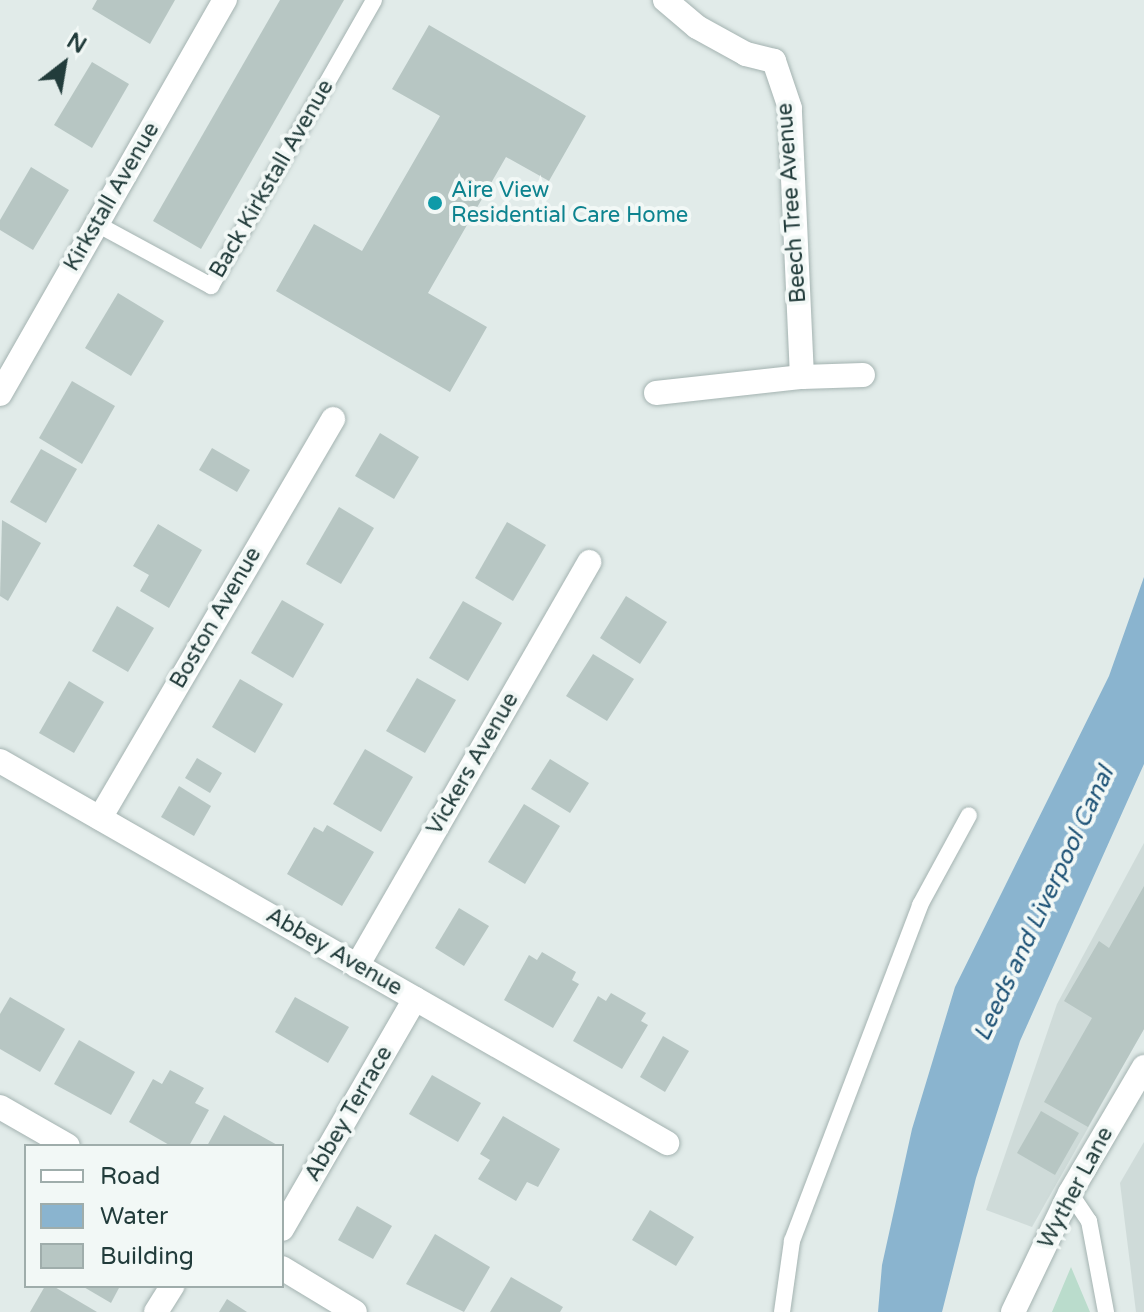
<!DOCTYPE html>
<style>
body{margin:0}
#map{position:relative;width:1144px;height:1312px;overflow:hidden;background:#e1ebe9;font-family:"Varela Round",sans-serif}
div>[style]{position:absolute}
.built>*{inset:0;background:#cfdbd9}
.green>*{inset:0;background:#badccc}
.water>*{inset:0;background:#8ab4cf}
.building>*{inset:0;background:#b7c6c3}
.roads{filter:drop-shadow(0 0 2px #a4b3b1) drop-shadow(0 0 2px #a4b3b1)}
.lane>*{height:16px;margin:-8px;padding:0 8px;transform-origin:8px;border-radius:8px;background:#fff}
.street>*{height:24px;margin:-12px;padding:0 12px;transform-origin:12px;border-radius:12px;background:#fff}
.secondary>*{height:24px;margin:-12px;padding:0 12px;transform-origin:12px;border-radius:12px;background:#fff}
.dots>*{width:22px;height:22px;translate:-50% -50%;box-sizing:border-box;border:4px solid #f2f8f6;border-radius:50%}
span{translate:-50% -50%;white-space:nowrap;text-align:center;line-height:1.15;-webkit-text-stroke:8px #f2f8f6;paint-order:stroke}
.street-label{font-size:22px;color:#223c3b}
.culture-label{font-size:22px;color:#0d838f}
.left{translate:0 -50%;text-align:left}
.water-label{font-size:24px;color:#1d5276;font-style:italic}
.legend{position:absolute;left:24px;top:1144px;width:260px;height:144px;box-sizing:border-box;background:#f2f8f6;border:2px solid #9fadab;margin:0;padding:10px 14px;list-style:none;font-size:24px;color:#223c3b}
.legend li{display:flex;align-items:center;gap:16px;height:40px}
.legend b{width:40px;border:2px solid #9fadab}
.north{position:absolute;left:24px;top:24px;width:80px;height:80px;-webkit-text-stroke:6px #f2f8f6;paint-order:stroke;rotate:31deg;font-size:22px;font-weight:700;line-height:32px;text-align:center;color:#223c3b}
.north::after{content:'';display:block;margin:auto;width:28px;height:36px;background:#223c3b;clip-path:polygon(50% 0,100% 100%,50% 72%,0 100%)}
</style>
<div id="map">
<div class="built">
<div style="clip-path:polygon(1144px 843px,1144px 1029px,1032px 1227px,986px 1210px,1057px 1004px)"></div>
<div style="clip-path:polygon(1144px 1142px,1144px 1312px,1136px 1312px,1120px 1183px)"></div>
</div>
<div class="green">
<div style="clip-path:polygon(1071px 1267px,1090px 1312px,1051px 1312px,1052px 1312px)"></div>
</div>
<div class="water">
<div style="clip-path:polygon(1144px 577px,1144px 764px,1020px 1041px,976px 1178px,942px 1312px,878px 1312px,882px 1265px,912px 1129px,955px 987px,1109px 676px)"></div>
</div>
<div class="building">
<div style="clip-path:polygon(97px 0,175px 0,150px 44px,92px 9px)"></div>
<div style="clip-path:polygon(280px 0,344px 0,201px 249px,153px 221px)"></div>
<div style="clip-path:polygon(429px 25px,586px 116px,549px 181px,506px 157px,428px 293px,487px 327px,450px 392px,276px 291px,314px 224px,362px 251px,440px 116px,392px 89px)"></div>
<div style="clip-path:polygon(92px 62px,129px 84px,92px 148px,54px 125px)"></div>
<div style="clip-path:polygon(31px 167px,69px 190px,33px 250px,0 230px,0 220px)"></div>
<div style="clip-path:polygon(118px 293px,164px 321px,131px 376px,85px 348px)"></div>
<div style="clip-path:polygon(72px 381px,115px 406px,82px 464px,39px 438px)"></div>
<div style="clip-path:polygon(380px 433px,419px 457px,394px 499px,355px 476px)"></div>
<div style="clip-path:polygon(212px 448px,250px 470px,237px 492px,199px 470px)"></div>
<div style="clip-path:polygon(41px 449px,77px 469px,46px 523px,10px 502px)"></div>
<div style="clip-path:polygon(339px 507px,374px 528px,341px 584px,306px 564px)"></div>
<div style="clip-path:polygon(2px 520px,41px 543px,8px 601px,0 596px)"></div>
<div style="clip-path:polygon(507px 522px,546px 545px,513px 601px,475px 578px)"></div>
<div style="clip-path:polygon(158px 524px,202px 550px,169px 608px,140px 591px,149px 575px,133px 566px)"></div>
<div style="clip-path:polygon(626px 596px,667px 622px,640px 664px,600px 638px)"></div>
<div style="clip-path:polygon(282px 600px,324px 624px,293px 678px,251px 653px)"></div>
<div style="clip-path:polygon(463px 601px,502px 623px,468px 681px,429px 658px)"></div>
<div style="clip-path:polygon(117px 606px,154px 628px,128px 672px,92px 651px)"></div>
<div style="clip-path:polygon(593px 654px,634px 679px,607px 721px,566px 696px)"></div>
<div style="clip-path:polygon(417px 678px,456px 700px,425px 753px,386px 731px)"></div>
<div style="clip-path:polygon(240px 679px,283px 704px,255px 753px,212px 727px)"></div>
<div style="clip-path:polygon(69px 681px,104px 702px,74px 753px,39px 733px)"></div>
<div style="clip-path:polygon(365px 749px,413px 777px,381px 832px,333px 804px)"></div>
<div style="clip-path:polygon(197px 758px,222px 773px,210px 793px,185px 778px)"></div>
<div style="clip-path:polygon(550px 759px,589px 783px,570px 813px,531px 789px)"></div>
<div style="clip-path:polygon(179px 786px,211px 806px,194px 836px,161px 817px)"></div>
<div style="clip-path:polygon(524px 804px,560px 826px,525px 884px,488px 862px)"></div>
<div style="clip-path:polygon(327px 825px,374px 852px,342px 906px,287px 874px,314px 827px,323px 832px)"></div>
<div style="clip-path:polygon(1144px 886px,1144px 1029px,1088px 1127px,1044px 1102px,1092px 1018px,1064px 1001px,1099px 941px,1109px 948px)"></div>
<div style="clip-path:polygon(459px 908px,489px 926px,464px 966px,435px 948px)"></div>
<div style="clip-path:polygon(542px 952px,576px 972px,572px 980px,579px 984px,553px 1028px,504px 1000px,529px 955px,537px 960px)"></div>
<div style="clip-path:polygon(611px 993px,646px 1013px,641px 1021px,648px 1025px,622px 1069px,573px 1041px,598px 996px,606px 1001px)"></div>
<div style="clip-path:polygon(10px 997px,65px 1029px,40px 1072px,0 1049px,0 1014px)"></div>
<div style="clip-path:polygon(295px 997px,349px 1027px,328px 1063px,275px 1032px)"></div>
<div style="clip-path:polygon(663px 1036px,689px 1051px,665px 1092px,640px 1077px)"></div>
<div style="clip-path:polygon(79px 1040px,135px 1072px,111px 1115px,54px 1084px)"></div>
<div style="clip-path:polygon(170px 1070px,204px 1088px,195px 1103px,209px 1110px,189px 1146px,171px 1146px,129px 1122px,153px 1079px,162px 1084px)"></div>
<div style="clip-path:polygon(432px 1075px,481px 1103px,458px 1142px,409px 1114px)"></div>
<div style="clip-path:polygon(1041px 1111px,1079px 1133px,1055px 1175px,1017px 1153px)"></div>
<div style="clip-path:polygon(224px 1115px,252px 1131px,279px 1146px,207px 1146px)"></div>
<div style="clip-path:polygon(503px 1116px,560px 1149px,538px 1187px,527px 1182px,516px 1201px,478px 1179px,490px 1160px,480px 1154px)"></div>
<div style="clip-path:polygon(357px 1206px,392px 1226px,373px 1259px,338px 1240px)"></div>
<div style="clip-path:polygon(650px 1210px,694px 1237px,676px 1266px,632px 1240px)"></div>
<div style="clip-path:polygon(435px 1234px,490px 1267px,464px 1312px,406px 1284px)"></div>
<div style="clip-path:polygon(511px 1277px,563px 1307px,560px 1312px,490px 1312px)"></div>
<div style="clip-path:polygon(45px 1286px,53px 1286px,97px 1312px,30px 1312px)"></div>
<div style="clip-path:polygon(82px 1286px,120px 1286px,111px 1303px)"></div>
<div style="clip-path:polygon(227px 1299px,247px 1312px,219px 1312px)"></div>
</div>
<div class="roads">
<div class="lane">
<div style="left:97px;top:224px;width:130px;rotate:28.5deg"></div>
<div style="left:211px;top:286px;width:329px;rotate:-60.3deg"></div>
<div style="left:1070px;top:1193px;width:34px;rotate:56deg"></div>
<div style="left:1089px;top:1221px;width:93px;rotate:79.4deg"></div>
<div style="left:782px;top:1312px;width:72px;rotate:-82deg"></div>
<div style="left:792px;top:1241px;width:360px;rotate:-69.1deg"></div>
<div style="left:920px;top:905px;width:102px;rotate:-61.4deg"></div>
</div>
<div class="street">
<div style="left:802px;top:377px;width:61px;rotate:-1.9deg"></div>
<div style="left:656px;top:393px;width:147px;rotate:-6.3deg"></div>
<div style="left:802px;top:377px;width:269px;rotate:-92.6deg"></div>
<div style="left:790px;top:108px;width:50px;rotate:-108.8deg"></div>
<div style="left:774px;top:61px;width:29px;rotate:-166deg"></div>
<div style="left:746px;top:54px;width:56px;rotate:-151.1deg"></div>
<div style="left:697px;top:27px;width:42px;rotate:-139.8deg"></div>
<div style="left:0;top:394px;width:454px;rotate:-60.3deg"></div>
<div style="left:0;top:761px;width:769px;rotate:29.8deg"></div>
<div style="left:100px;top:818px;width:462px;rotate:-59.7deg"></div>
<div style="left:357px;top:966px;width:466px;rotate:-60.1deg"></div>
<div style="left:0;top:1107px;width:78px;rotate:29.8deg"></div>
<div style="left:282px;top:1229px;width:266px;rotate:-60deg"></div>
<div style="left:282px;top:1268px;width:85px;rotate:31.1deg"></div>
<div style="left:156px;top:1312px;width:31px;rotate:-58deg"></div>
</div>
<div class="secondary">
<div style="left:1013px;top:1312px;width:132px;rotate:-64.4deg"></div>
<div style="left:1070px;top:1193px;width:146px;rotate:-59.6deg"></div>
</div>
</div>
<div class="dots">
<div style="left:435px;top:203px;background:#0f9aa8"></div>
</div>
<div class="street-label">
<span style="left:272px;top:179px;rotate:-60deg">Back Kirkstall Avenue</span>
<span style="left:112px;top:197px;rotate:-60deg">Kirkstall Avenue</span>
<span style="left:792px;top:203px;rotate:-94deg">Beech Tree Avenue</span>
<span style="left:216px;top:618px;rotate:-60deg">Boston Avenue</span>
<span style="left:473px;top:764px;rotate:-60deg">Vickers Avenue</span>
<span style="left:334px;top:952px;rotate:30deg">Abbey Avenue</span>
<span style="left:349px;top:1114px;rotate:-60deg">Abbey Terrace</span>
<span style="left:1076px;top:1188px;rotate:-62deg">Wyther Lane</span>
</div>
<div class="culture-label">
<span class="left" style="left:451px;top:203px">Aire View<br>Residential Care Home</span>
</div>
<div class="water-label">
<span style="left:1044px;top:904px;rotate:-65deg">Leeds and Liverpool Canal</span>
</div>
<ul class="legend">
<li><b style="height:10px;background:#fff"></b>Road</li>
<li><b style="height:22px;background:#8ab4cf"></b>Water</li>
<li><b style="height:22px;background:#b7c6c3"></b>Building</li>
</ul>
<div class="north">N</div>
</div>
